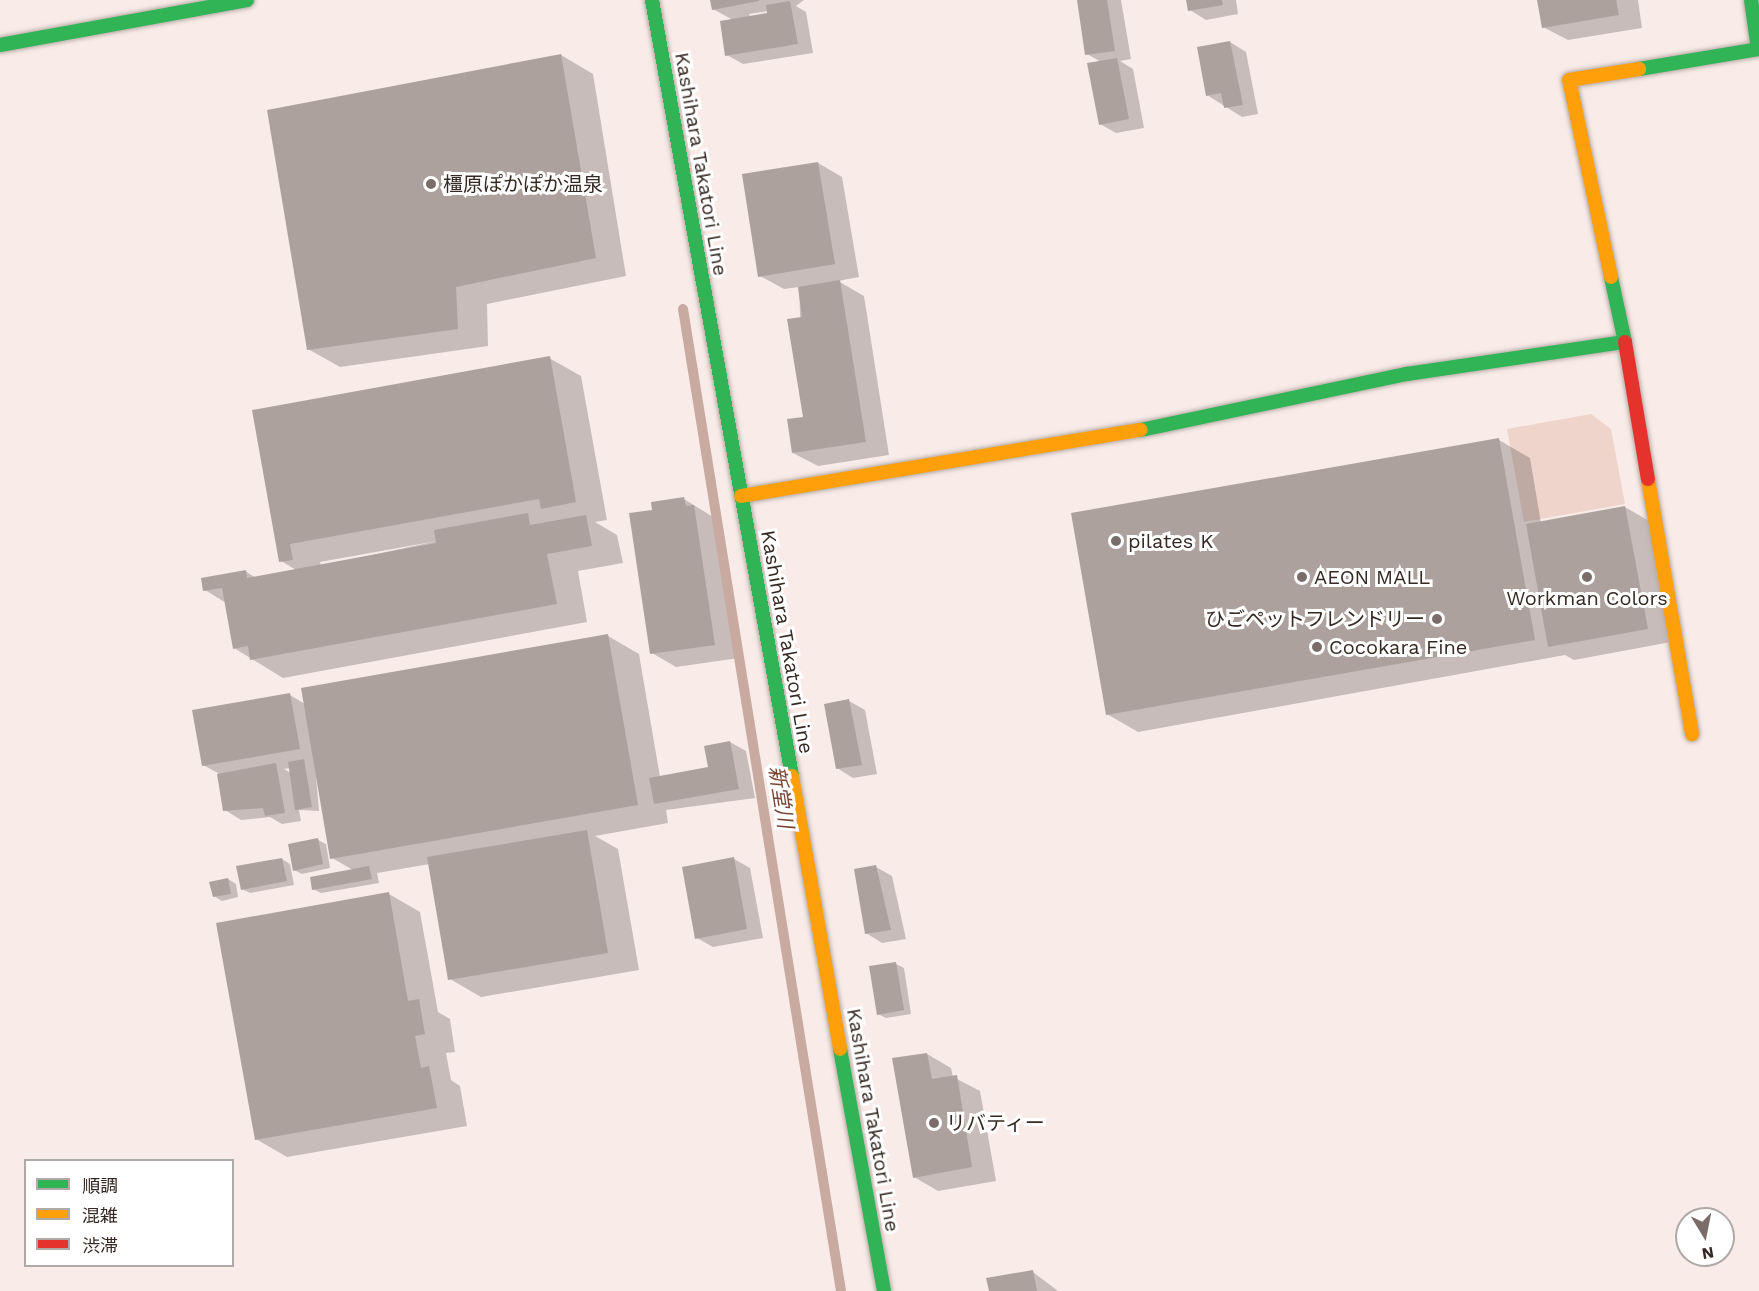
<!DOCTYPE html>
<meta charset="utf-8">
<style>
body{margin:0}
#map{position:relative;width:1759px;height:1291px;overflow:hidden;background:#f9ece8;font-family:"Work Sans","Noto Sans JP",sans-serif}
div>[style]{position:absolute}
.green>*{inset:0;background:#efd4cc}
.shadow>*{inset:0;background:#0003}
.stream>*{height:10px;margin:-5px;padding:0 5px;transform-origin:5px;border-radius:5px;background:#c8aaa1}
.building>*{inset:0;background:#ada19d}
.roads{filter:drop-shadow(0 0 2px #b6aba7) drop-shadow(0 0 2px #b6aba7)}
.fast>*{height:14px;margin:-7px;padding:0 7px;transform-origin:7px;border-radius:7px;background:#30b455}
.slow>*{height:14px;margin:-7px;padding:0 7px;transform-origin:7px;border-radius:7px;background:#ff9f0a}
.jam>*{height:14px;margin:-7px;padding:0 7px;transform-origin:7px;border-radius:7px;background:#e5322d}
.dots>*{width:16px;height:16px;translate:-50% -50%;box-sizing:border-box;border:3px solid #fff;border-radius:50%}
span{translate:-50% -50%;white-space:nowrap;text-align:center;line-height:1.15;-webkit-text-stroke:6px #fff;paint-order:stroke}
.street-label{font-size:20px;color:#362924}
.poi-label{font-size:20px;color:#362924}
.left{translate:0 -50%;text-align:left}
.right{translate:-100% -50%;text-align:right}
.water-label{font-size:21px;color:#774332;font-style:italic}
.legend{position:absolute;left:24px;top:1159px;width:210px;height:108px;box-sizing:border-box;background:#fff;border:2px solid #afa9a7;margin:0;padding:8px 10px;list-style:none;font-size:18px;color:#362924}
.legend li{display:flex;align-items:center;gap:12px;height:30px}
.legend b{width:30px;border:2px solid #afa9a7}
.north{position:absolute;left:1675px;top:1207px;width:60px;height:60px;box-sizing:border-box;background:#fff;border:2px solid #afa9a7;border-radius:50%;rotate:170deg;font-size:16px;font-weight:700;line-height:24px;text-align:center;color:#362924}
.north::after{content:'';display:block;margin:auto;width:21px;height:27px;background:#7a6d69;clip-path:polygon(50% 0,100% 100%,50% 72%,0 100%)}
</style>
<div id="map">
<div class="green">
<div style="clip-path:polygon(1591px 414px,1611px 429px,1625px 504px,1524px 522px,1507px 429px)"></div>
</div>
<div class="shadow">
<div style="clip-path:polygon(evenodd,712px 0,804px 0,796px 6px,806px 12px,813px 53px,743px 64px,727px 55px,733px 20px,713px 9px,712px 0,769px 11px,769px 14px,750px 17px,749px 14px,769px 11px)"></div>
<div style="clip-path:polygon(1078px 0,1121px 0,1131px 59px,1120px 61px,1133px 69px,1144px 128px,1116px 133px,1100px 124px,1101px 62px,1087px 54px)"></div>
<div style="clip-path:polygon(1188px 0,1236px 0,1238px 14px,1206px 20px,1190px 10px)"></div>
<div style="clip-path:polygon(1539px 0,1638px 0,1642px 28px,1568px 40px,1543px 27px)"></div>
<div style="clip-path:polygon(1230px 42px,1246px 52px,1258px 114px,1242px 117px,1207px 95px)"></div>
<div style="clip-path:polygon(561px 55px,593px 74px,626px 276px,487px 304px,488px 346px,340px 367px,308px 349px)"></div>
<div style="clip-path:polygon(818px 163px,842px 177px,859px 277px,838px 281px,864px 296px,889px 455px,818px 466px,793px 453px,804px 418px,799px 287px,784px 289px,760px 276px)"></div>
<div style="clip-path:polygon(evenodd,549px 358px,581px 376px,607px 520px,595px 522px,617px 535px,623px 563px,578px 571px,587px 622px,283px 678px,234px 648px,226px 603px,205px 590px,245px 571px,256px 578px,296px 570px,281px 561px,253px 412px,549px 358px,437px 541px,321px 566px,320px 562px,437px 541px)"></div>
<div style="clip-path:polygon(1499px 440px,1530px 458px,1541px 523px,1625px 507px,1649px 521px,1671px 642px,1574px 660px,1565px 655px,1138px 732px,1107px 714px)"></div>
<div style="clip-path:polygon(684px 499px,718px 520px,739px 658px,676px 667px,652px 653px,654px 511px)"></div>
<div style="clip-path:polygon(evenodd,608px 636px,639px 654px,660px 777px,709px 769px,730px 742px,746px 751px,755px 798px,666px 810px,668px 823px,595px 836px,618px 849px,639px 970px,481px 997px,450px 979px,430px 864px,377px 873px,379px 883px,321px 893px,313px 889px,353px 870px,332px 858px,315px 764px,319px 811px,299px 810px,301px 821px,282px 824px,270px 817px,241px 820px,225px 810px,218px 773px,203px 765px,290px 695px,305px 704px,608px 636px,290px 768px,291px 773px,284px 769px,290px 768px)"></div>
<div style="clip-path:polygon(849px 701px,865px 710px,877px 774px,853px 778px,837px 768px)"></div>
<div style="clip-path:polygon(318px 840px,326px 844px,330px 868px,302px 874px,294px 870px)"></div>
<div style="clip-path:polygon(282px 859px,290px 864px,294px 885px,250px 893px,242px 889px)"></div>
<div style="clip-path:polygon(734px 859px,750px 868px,763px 938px,713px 947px,697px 938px)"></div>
<div style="clip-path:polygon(876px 867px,892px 876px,906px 939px,882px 943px,866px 933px)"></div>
<div style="clip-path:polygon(228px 879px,236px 884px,238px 897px,222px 901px,214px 896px)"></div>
<div style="clip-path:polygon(389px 894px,420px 912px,438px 1012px,450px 1019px,455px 1052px,446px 1053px,451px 1080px,460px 1086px,467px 1126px,287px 1157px,256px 1139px)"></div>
<div style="clip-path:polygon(896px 964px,904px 968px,911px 1014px,886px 1018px,878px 1014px)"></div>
<div style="clip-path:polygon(927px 1054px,951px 1068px,953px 1077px,980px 1091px,996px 1181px,938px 1191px,914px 1177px)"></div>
<div style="clip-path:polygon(1033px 1272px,1058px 1291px,990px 1291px)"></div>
</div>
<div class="stream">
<div style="left:683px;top:309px;width:995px;rotate:80.86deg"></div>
</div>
<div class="building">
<div style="clip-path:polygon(710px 0,759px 0,759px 1px,712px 10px)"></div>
<div style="clip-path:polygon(1077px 0,1107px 0,1115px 51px,1085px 55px)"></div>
<div style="clip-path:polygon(1186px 0,1222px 0,1223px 5px,1188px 11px)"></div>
<div style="clip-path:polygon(1537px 0,1616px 0,1619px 15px,1542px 28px)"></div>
<div style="clip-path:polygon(790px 1px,798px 44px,725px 56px,720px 21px,767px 13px,766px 5px)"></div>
<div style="clip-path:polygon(1230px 41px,1243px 105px,1224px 108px,1221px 93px,1206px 96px,1197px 47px)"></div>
<div style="clip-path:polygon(561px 54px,596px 258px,456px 287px,458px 329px,307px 350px,267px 110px)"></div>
<div style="clip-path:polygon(1117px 58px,1129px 119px,1099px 125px,1087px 63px)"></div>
<div style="clip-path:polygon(818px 162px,835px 264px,758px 277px,742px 174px)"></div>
<div style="clip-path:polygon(840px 280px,866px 442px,792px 453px,787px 419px,803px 417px,787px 319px,802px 317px,798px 287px)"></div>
<div style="clip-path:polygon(550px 356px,576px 502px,541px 509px,539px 499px,290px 544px,293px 560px,279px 562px,252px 410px)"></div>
<div style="clip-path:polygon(1499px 438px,1535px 640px,1106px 715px,1071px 513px)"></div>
<div style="clip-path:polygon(684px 497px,686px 506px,694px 505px,715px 645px,650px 654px,629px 513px,652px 510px,651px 502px)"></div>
<div style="clip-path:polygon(1625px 506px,1648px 629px,1548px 647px,1526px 524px)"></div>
<div style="clip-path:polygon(528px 513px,530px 525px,586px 515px,592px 546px,547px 554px,557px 604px,250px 660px,248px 646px,233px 649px,222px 588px,203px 591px,201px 578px,246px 570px,247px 578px,436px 543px,434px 530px)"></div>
<div style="clip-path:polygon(608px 634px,638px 805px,330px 859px,301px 688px)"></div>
<div style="clip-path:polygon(290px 693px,300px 749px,202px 766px,192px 710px)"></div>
<div style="clip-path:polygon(849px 699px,862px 765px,836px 769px,824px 704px)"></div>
<div style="clip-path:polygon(730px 741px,739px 789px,654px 804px,649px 778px,708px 767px,704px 746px)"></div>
<div style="clip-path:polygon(304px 759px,312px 807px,295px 810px,288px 762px)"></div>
<div style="clip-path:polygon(276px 763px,285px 813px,265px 816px,263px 808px,223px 811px,217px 774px)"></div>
<div style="clip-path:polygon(587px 830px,608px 953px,448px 980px,427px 857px)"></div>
<div style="clip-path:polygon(318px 838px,323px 864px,293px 871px,288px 844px)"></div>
<div style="clip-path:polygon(734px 857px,747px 929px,695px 939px,682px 867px)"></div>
<div style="clip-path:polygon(282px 858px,287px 881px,241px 890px,236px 866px)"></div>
<div style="clip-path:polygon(876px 865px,891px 930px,865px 934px,854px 869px)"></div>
<div style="clip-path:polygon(369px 866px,372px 879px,312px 890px,310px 877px)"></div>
<div style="clip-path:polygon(228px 878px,231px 894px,213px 897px,209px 882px)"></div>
<div style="clip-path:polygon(389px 892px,408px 1001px,419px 999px,425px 1034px,415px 1036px,421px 1068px,429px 1066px,437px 1108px,255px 1140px,216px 923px)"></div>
<div style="clip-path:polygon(896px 962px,904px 1010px,877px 1015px,869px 966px)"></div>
<div style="clip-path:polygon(927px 1053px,932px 1079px,957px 1075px,972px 1167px,913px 1178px,892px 1058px)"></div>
<div style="clip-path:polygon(1033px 1270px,1037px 1291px,989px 1291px,986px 1278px)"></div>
</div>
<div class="roads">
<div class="fast">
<div style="left:652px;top:0;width:789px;rotate:79.77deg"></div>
<div style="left:0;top:45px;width:251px;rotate:-10.3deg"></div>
<div style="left:1639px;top:69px;width:121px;rotate:-9.5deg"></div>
<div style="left:1758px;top:49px;width:49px;rotate:-98.1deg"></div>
<div style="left:1141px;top:430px;width:272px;rotate:-11.9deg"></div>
<div style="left:1407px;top:374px;width:220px;rotate:-8.4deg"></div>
<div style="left:1625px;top:342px;width:66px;rotate:-102.2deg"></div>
<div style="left:840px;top:1049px;width:246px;rotate:79.7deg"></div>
</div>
<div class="slow">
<div style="left:1611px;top:277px;width:201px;rotate:-102deg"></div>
<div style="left:1569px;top:80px;width:71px;rotate:-8.9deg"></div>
<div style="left:1648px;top:479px;width:259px;rotate:80.2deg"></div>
<div style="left:741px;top:496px;width:405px;rotate:-9.4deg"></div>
<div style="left:792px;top:776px;width:277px;rotate:80deg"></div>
</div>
<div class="jam">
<div style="left:1625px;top:342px;width:139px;rotate:80.5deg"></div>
</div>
</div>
<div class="dots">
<div style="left:431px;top:184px;background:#7a6d69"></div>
<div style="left:1116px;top:541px;background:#7a6d69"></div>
<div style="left:1302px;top:577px;background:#7a6d69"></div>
<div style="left:1587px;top:577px;background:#7a6d69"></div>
<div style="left:1437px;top:619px;background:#7a6d69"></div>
<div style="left:1317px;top:647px;background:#7a6d69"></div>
<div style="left:934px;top:1123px;background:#7a6d69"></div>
</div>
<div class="street-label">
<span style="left:701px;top:164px;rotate:80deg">Kashihara Takatori Line</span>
<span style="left:787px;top:642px;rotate:80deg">Kashihara Takatori Line</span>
<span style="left:873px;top:1120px;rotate:80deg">Kashihara Takatori Line</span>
</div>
<div class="poi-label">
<span class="left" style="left:443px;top:184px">橿原ぽかぽか温泉</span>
<span class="left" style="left:1128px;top:541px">pilates K</span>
<span class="left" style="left:1314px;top:577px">AEON MALL</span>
<span style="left:1587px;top:598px">Workman Colors</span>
<span class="right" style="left:1425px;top:619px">ひごペットフレンドリー</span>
<span class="left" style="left:1329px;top:647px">Cocokara Fine</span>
<span class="left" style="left:946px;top:1123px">リバティー</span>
</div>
<div class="water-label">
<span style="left:781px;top:797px;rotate:81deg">新堂川</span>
</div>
<ul class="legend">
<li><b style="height:8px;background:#30b455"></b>順調</li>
<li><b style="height:8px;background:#ff9f0a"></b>混雑</li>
<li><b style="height:8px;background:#e5322d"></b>渋滞</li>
</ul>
<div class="north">N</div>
</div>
